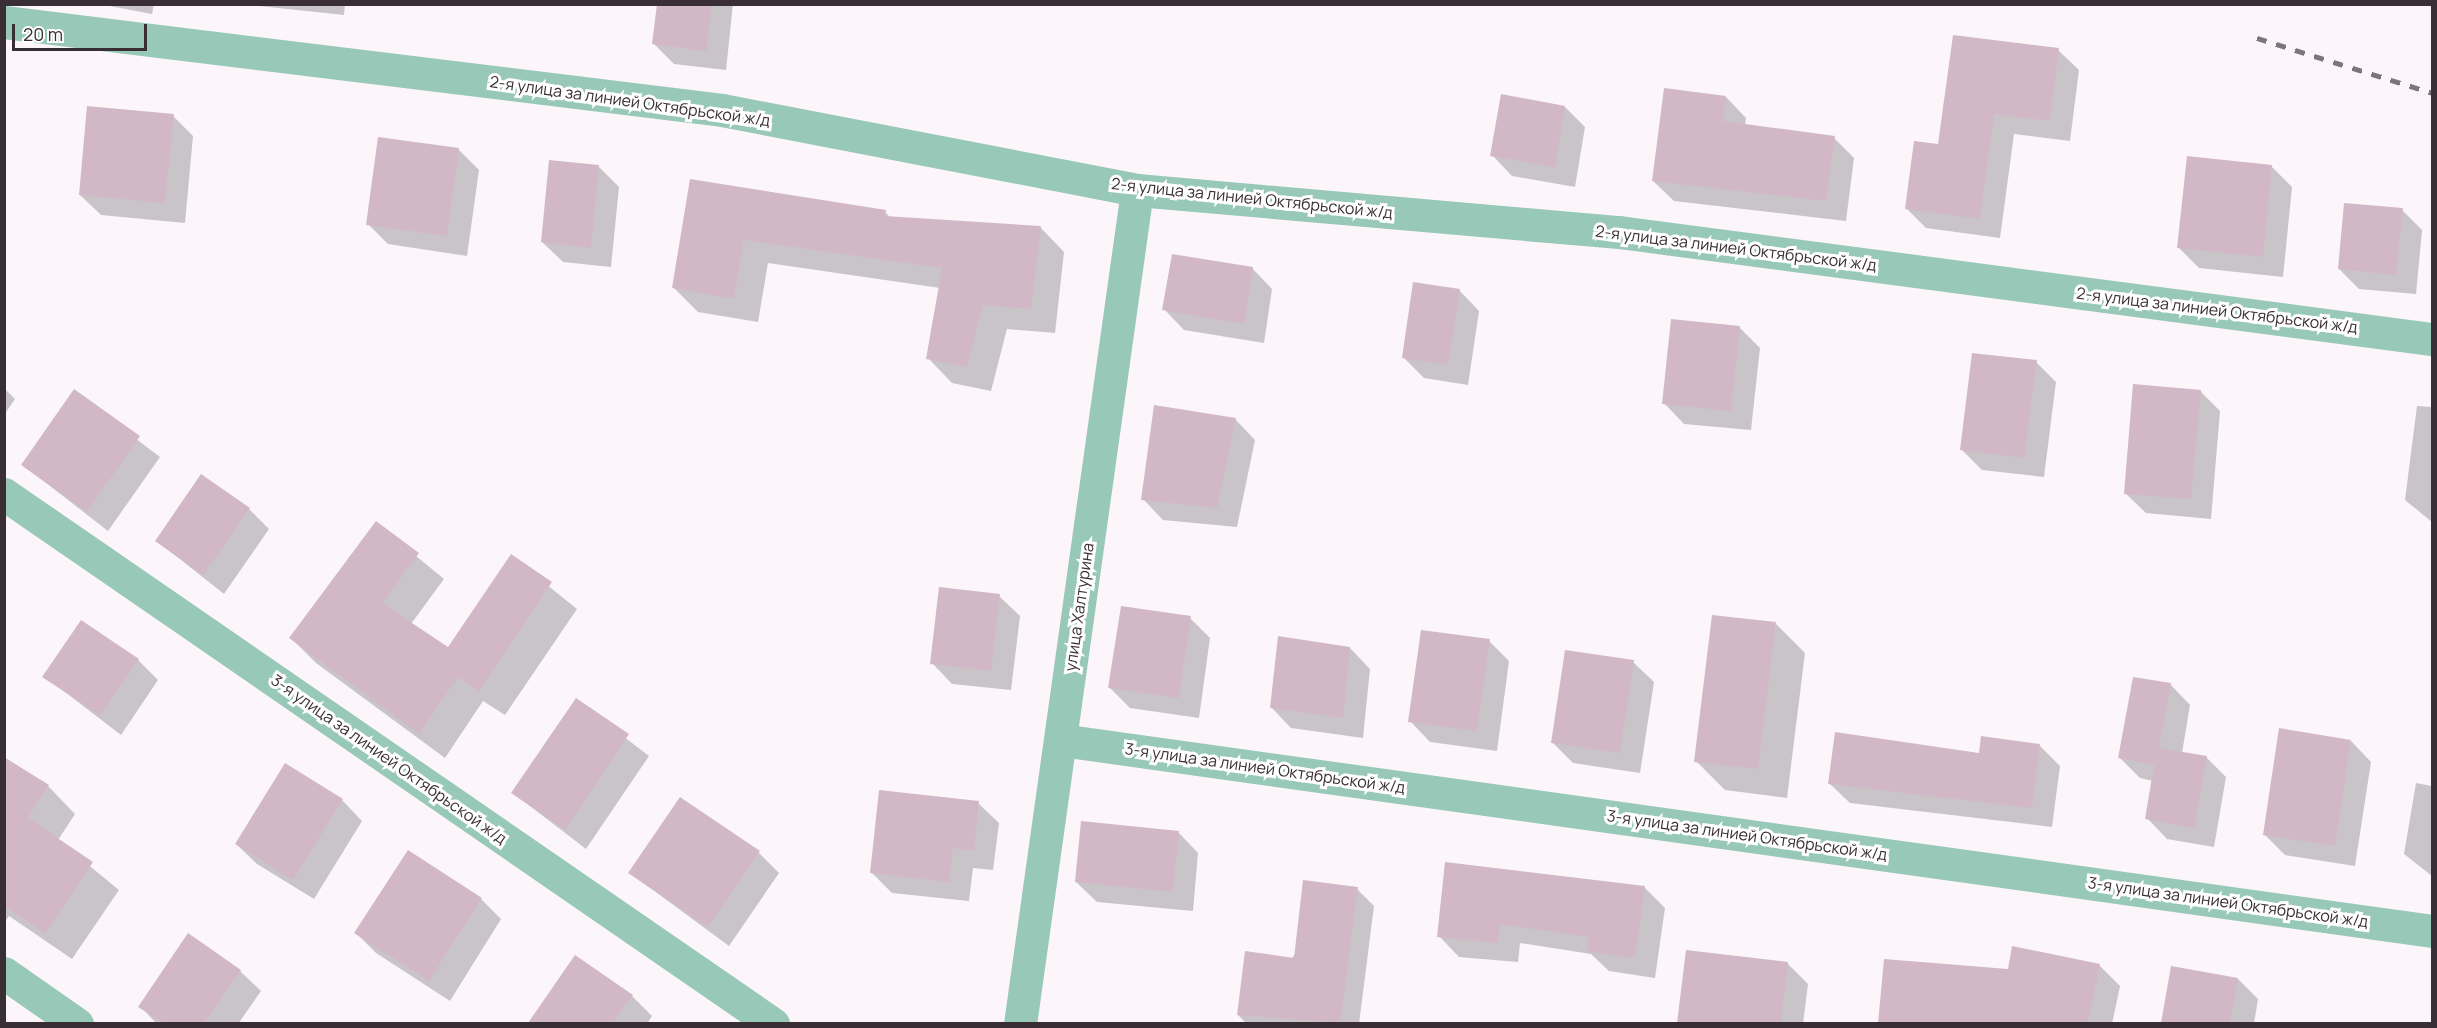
<!DOCTYPE html>
<meta charset="utf-8">
<style>
body{margin:0}
#map{position:relative;width:2437px;height:1028px;overflow:hidden;background:#fcf6fa;font-family:Manrope,sans-serif}
div>[style]{position:absolute}
.shadow>*{inset:0;background:#0003}
.building>*{inset:0;background:#d2b8c7}
.minor>*{height:33px;margin:-16.5px;padding:0 16.5px;transform-origin:16.5px;border-radius:16.5px;background:#98c8b8}
.rail>*{height:4.5px;margin-top:-2.25px;transform-origin:0;background:repeating-linear-gradient(90deg,#7e747a 0 10px,transparent 0 20px)}
span{translate:-50% -50%;white-space:nowrap;text-align:center;line-height:1.15;-webkit-text-stroke:6px #fff;paint-order:stroke}
.street-label{font-size:16px;color:#392e34}
.frame{position:absolute;inset:0;border:6px solid #392e34;pointer-events:none}
.scale{position:absolute;left:12px;top:24px;width:135px;height:27px;box-sizing:border-box;border:3px solid #392e34;border-top:0;padding-left:8px;font-size:18px;line-height:21px;white-space:nowrap;color:#392e34;-webkit-text-stroke:4px #fff;paint-order:stroke}
</style>
<div id="map">
<div class="shadow">
<div style="clip-path:polygon(99px 4px,154px 4px,152px 14px)"></div>
<div style="clip-path:polygon(240px 4px,345px 4px,344px 15px)"></div>
<div style="clip-path:polygon(659px 4px,733px 4px,726px 70px,674px 64px,653px 43px)"></div>
<div style="clip-path:polygon(2058px 50px,2079px 70px,2070px 141px,2014px 134px,2000px 238px,1926px 228px,1906px 208px,1939px 146px)"></div>
<div style="clip-path:polygon(1726px 97px,1746px 118px,1745px 126px,1834px 138px,1854px 158px,1846px 221px,1674px 201px,1653px 181px)"></div>
<div style="clip-path:polygon(1565px 107px,1585px 127px,1575px 187px,1512px 176px,1492px 155px)"></div>
<div style="clip-path:polygon(173px 116px,193px 136px,185px 223px,101px 215px,80px 195px)"></div>
<div style="clip-path:polygon(458px 149px,479px 170px,467px 256px,388px 244px,368px 224px)"></div>
<div style="clip-path:polygon(599px 167px,619px 187px,611px 267px,563px 262px,542px 242px)"></div>
<div style="clip-path:polygon(2272px 167px,2292px 187px,2283px 277px,2199px 268px,2179px 248px)"></div>
<div style="clip-path:polygon(691px 181px,885px 212px,891px 218px,1040px 227px,1064px 252px,1055px 333px,1007px 329px,991px 391px,952px 383px,928px 358px,940px 288px,768px 263px,758px 322px,698px 312px,674px 288px)"></div>
<div style="clip-path:polygon(2402px 210px,2422px 230px,2416px 294px,2359px 289px,2339px 269px)"></div>
<div style="clip-path:polygon(1252px 268px,1272px 289px,1264px 343px,1184px 330px,1164px 309px)"></div>
<div style="clip-path:polygon(1459px 290px,1479px 311px,1468px 385px,1424px 378px,1404px 358px)"></div>
<div style="clip-path:polygon(1739px 327px,1760px 348px,1751px 430px,1684px 424px,1664px 403px)"></div>
<div style="clip-path:polygon(2036px 362px,2056px 382px,2044px 477px,1982px 470px,1962px 450px)"></div>
<div style="clip-path:polygon(4px 388px,15px 399px,4px 415px)"></div>
<div style="clip-path:polygon(2200px 391px,2220px 411px,2211px 519px,2146px 513px,2125px 493px)"></div>
<div style="clip-path:polygon(74px 392px,160px 457px,108px 531px,23px 465px)"></div>
<div style="clip-path:polygon(2417px 406px,2432px 407px,2432px 522px,2405px 500px)"></div>
<div style="clip-path:polygon(1235px 419px,1255px 440px,1237px 527px,1163px 520px,1143px 499px)"></div>
<div style="clip-path:polygon(249px 509px,269px 529px,224px 594px,157px 541px)"></div>
<div style="clip-path:polygon(376px 523px,444px 579px,411px 624px,449px 649px,511px 556px,577px 609px,505px 715px,483px 701px,445px 758px,316px 663px,291px 638px)"></div>
<div style="clip-path:polygon(999px 596px,1020px 616px,1011px 690px,952px 684px,932px 663px)"></div>
<div style="clip-path:polygon(1190px 618px,1210px 638px,1199px 718px,1130px 708px,1110px 688px)"></div>
<div style="clip-path:polygon(1776px 624px,1805px 653px,1787px 798px,1725px 790px,1696px 761px)"></div>
<div style="clip-path:polygon(1489px 641px,1509px 661px,1497px 751px,1430px 742px,1410px 721px)"></div>
<div style="clip-path:polygon(1350px 648px,1370px 669px,1363px 738px,1291px 728px,1271px 707px)"></div>
<div style="clip-path:polygon(138px 660px,158px 680px,121px 735px,44px 676px)"></div>
<div style="clip-path:polygon(1633px 662px,1654px 682px,1640px 773px,1573px 763px,1552px 742px)"></div>
<div style="clip-path:polygon(2170px 684px,2190px 705px,2182px 753px,2206px 757px,2226px 777px,2214px 847px,2167px 839px,2147px 818px,2153px 781px,2140px 778px,2120px 758px)"></div>
<div style="clip-path:polygon(576px 700px,649px 756px,586px 849px,513px 793px)"></div>
<div style="clip-path:polygon(2351px 741px,2371px 762px,2355px 866px,2285px 855px,2264px 834px)"></div>
<div style="clip-path:polygon(2039px 745px,2060px 766px,2052px 827px,1850px 803px,1829px 783px)"></div>
<div style="clip-path:polygon(4px 758px,48px 786px,75px 814px,58px 840px,119px 890px,72px 959px,9px 916px,4px 923px)"></div>
<div style="clip-path:polygon(2416px 783px,2432px 786px,2432px 876px,2404px 854px)"></div>
<div style="clip-path:polygon(342px 800px,362px 821px,314px 899px,257px 864px,236px 844px)"></div>
<div style="clip-path:polygon(978px 803px,999px 823px,993px 870px,973px 868px,969px 901px,892px 893px,872px 873px)"></div>
<div style="clip-path:polygon(1178px 832px,1198px 853px,1193px 911px,1097px 902px,1076px 882px)"></div>
<div style="clip-path:polygon(759px 853px,779px 873px,729px 946px,630px 873px)"></div>
<div style="clip-path:polygon(1446px 864px,1645px 888px,1665px 908px,1655px 978px,1609px 971px,1591px 954px,1520px 943px,1518px 962px,1459px 957px,1439px 936px)"></div>
<div style="clip-path:polygon(1357px 889px,1374px 906px,1359px 1024px,1247px 1024px,1238px 1015px)"></div>
<div style="clip-path:polygon(481px 899px,501px 919px,450px 1001px,376px 953px,356px 933px)"></div>
<div style="clip-path:polygon(1687px 952px,1787px 963px,1808px 984px,1803px 1024px,1678px 1024px)"></div>
<div style="clip-path:polygon(575px 957px,632px 996px,652px 1016px,647px 1024px,530px 1024px)"></div>
<div style="clip-path:polygon(2100px 966px,2120px 986px,2112px 1024px,1880px 1022px,2009px 970px)"></div>
<div style="clip-path:polygon(2172px 968px,2238px 979px,2258px 999px,2254px 1024px,2163px 1024px)"></div>
<div style="clip-path:polygon(240px 971px,261px 991px,238px 1024px,157px 1024px,140px 1006px)"></div>
</div>
<div class="building">
<div style="clip-path:polygon(657px 4px,712px 4px,706px 51px,652px 44px)"></div>
<div style="clip-path:polygon(1953px 35px,2059px 48px,2050px 121px,1994px 114px,1980px 219px,1905px 209px,1914px 141px,1938px 144px)"></div>
<div style="clip-path:polygon(1664px 88px,1726px 96px,1723px 121px,1835px 136px,1826px 201px,1652px 181px)"></div>
<div style="clip-path:polygon(1501px 94px,1565px 106px,1555px 167px,1490px 156px)"></div>
<div style="clip-path:polygon(87px 106px,174px 114px,165px 203px,79px 195px)"></div>
<div style="clip-path:polygon(378px 137px,459px 148px,447px 236px,366px 225px)"></div>
<div style="clip-path:polygon(2187px 156px,2272px 165px,2263px 257px,2177px 248px)"></div>
<div style="clip-path:polygon(549px 160px,599px 165px,591px 248px,541px 242px)"></div>
<div style="clip-path:polygon(690px 179px,886px 210px,885px 216px,1041px 226px,1031px 309px,983px 305px,967px 367px,926px 359px,942px 268px,744px 240px,734px 299px,672px 288px)"></div>
<div style="clip-path:polygon(2344px 203px,2403px 208px,2396px 275px,2338px 269px)"></div>
<div style="clip-path:polygon(1172px 254px,1253px 267px,1244px 324px,1162px 310px)"></div>
<div style="clip-path:polygon(1413px 282px,1460px 289px,1448px 365px,1402px 358px)"></div>
<div style="clip-path:polygon(1671px 319px,1740px 326px,1731px 411px,1662px 404px)"></div>
<div style="clip-path:polygon(1972px 353px,2037px 360px,2024px 458px,1960px 450px)"></div>
<div style="clip-path:polygon(2133px 384px,2201px 390px,2191px 499px,2124px 494px)"></div>
<div style="clip-path:polygon(74px 389px,140px 436px,87px 512px,21px 465px)"></div>
<div style="clip-path:polygon(1154px 405px,1236px 418px,1217px 508px,1141px 500px)"></div>
<div style="clip-path:polygon(201px 474px,250px 508px,203px 575px,155px 541px)"></div>
<div style="clip-path:polygon(376px 521px,419px 553px,382px 603px,448px 647px,511px 554px,552px 582px,479px 691px,458px 677px,419px 734px,289px 638px)"></div>
<div style="clip-path:polygon(939px 587px,1000px 594px,991px 671px,930px 664px)"></div>
<div style="clip-path:polygon(1121px 606px,1191px 616px,1179px 698px,1108px 688px)"></div>
<div style="clip-path:polygon(1712px 615px,1776px 622px,1758px 769px,1694px 762px)"></div>
<div style="clip-path:polygon(81px 620px,139px 659px,100px 715px,42px 677px)"></div>
<div style="clip-path:polygon(1421px 630px,1490px 639px,1477px 731px,1408px 722px)"></div>
<div style="clip-path:polygon(1278px 636px,1350px 647px,1343px 718px,1270px 708px)"></div>
<div style="clip-path:polygon(1565px 650px,1634px 660px,1620px 753px,1551px 743px)"></div>
<div style="clip-path:polygon(2133px 677px,2171px 683px,2159px 748px,2207px 756px,2194px 828px,2145px 819px,2154px 765px,2118px 758px)"></div>
<div style="clip-path:polygon(576px 698px,629px 734px,565px 830px,511px 793px)"></div>
<div style="clip-path:polygon(2279px 728px,2351px 740px,2335px 846px,2263px 835px)"></div>
<div style="clip-path:polygon(1835px 732px,1979px 753px,1981px 736px,2040px 744px,2032px 808px,1828px 784px)"></div>
<div style="clip-path:polygon(4px 757px,49px 785px,28px 818px,93px 862px,45px 933px,4px 906px)"></div>
<div style="clip-path:polygon(285px 763px,343px 799px,293px 880px,235px 844px)"></div>
<div style="clip-path:polygon(879px 790px,979px 801px,974px 851px,953px 848px,949px 882px,870px 873px)"></div>
<div style="clip-path:polygon(680px 797px,760px 851px,708px 927px,628px 873px)"></div>
<div style="clip-path:polygon(1081px 821px,1179px 831px,1173px 892px,1075px 882px)"></div>
<div style="clip-path:polygon(408px 850px,482px 898px,429px 981px,354px 933px)"></div>
<div style="clip-path:polygon(1445px 862px,1645px 886px,1635px 958px,1587px 952px,1589px 937px,1500px 924px,1498px 943px,1437px 937px)"></div>
<div style="clip-path:polygon(1303px 880px,1358px 887px,1340px 1023px,1237px 1015px,1245px 951px,1294px 958px)"></div>
<div style="clip-path:polygon(188px 933px,241px 970px,204px 1023px,163px 1023px,138px 1007px)"></div>
<div style="clip-path:polygon(2012px 946px,2100px 964px,2088px 1023px,1878px 1023px,1884px 959px,2008px 969px)"></div>
<div style="clip-path:polygon(1686px 950px,1788px 962px,1781px 1023px,1677px 1023px)"></div>
<div style="clip-path:polygon(575px 955px,633px 995px,613px 1023px,528px 1023px)"></div>
<div style="clip-path:polygon(2171px 966px,2238px 978px,2230px 1023px,2161px 1023px)"></div>
</div>
<div class="minor">
<div style="left:4px;top:22px;width:723px;rotate:6.99deg"></div>
<div style="left:722px;top:110px;width:423px;rotate:10.9deg"></div>
<div style="left:1137px;top:190px;width:484px;rotate:5deg"></div>
<div style="left:1619px;top:232px;width:820px;rotate:7.5deg"></div>
<div style="left:4px;top:494px;width:934px;rotate:34.57deg"></div>
<div style="left:1061px;top:740px;width:1384px;rotate:7.93deg"></div>
<div style="left:4px;top:973px;width:89px;rotate:34.9deg"></div>
<div style="left:1020px;top:1024px;width:842px;rotate:-82.01deg"></div>
</div>
<div class="rail">
<div style="left:2257px;top:38px;width:183px;rotate:17.4deg"></div>
</div>
<div class="street-label">
<span style="left:630px;top:101px;rotate:8deg">2-я улица за линией Октябрьской ж/д</span>
<span style="left:1252px;top:198px;rotate:6deg">2-я улица за линией Октябрьской ж/д</span>
<span style="left:1736px;top:248px;rotate:7deg">2-я улица за линией Октябрьской ж/д</span>
<span style="left:2217px;top:310px;rotate:7deg">2-я улица за линией Октябрьской ж/д</span>
<span style="left:1079px;top:607px;rotate:-82deg">улица Халтурина</span>
<span style="left:389px;top:759px;rotate:35deg">3-я улица за линией Октябрьской ж/д</span>
<span style="left:1265px;top:768px;rotate:8deg">3-я улица за линией Октябрьской ж/д</span>
<span style="left:1747px;top:835px;rotate:8deg">3-я улица за линией Октябрьской ж/д</span>
<span style="left:2228px;top:902px;rotate:8deg">3-я улица за линией Октябрьской ж/д</span>
</div>
<div class="frame"></div>
<div class="scale">20 m</div>
</div>
